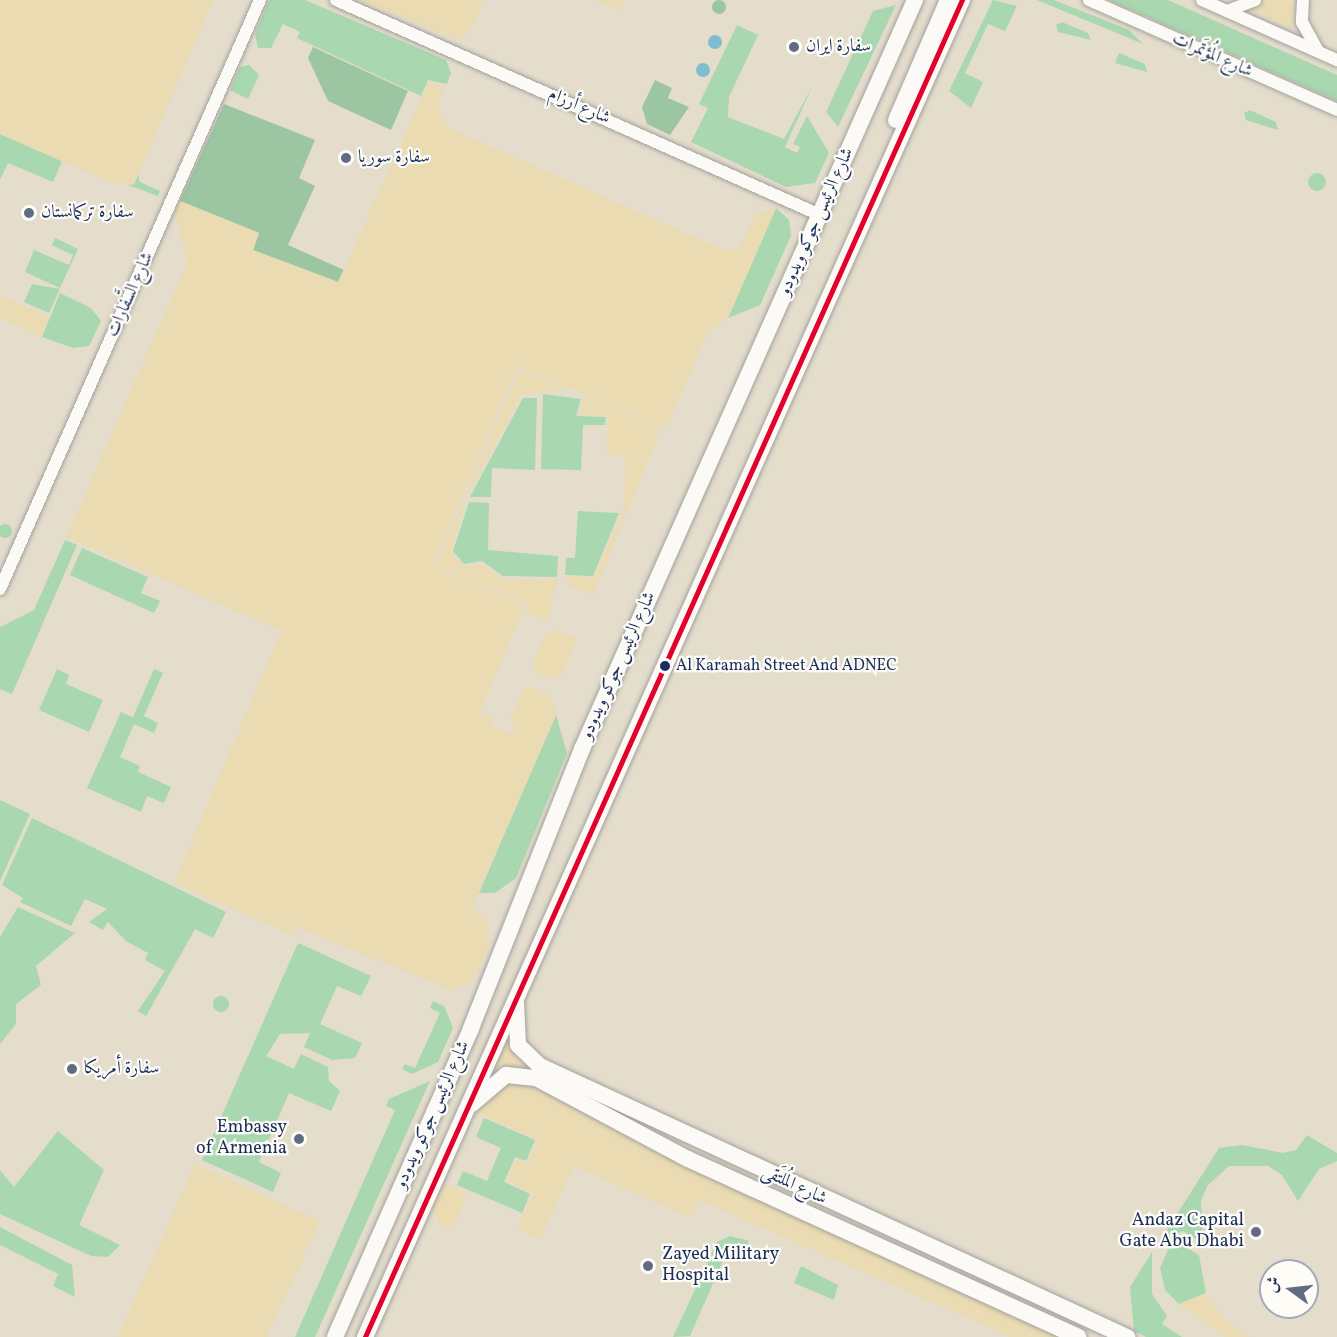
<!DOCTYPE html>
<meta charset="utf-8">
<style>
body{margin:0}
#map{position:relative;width:1337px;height:1337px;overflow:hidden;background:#e4ddcc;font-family:Vollkorn,Amiri,serif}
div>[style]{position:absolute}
.green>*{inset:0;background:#a9d7af}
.round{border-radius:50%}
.forest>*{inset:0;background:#9cc6a2}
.sand>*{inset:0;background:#eadbb3}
.water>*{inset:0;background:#7ebed0}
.roads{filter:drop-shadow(0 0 2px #a3a29e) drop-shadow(0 0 2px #a3a29e)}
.street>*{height:12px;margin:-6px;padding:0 6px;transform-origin:6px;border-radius:6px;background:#fbfaf7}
.secondary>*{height:16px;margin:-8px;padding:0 8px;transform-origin:8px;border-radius:8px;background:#fbfaf7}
.bus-1>*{height:4.5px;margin:-2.25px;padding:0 2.25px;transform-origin:2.25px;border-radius:2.25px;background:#e4002b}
.dots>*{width:16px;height:16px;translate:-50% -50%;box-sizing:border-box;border:3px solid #fdfcf7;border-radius:50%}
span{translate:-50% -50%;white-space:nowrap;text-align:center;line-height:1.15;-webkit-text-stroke:4.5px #fdfcf7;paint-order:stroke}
.bus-label{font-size:16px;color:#1b2f5e}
.left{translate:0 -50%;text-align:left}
.poi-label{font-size:18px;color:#1b2f5e}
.right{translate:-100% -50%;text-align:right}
.street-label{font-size:18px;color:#1b2f5e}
.north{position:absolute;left:1259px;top:1259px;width:60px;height:60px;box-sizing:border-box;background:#fdfcf7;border:2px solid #a3aaba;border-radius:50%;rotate:285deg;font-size:16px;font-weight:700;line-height:24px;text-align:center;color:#1b2f5e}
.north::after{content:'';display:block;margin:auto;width:21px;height:27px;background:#616c84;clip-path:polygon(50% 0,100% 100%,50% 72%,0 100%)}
</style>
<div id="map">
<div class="green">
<div style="clip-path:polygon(269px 0,305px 0,446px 60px,451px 73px,447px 84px,428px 80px,421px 96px,297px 38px,300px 32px,283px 24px,271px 48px,258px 48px,255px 34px)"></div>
<div style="clip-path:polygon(993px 0,1017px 6px,1005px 31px,988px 24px,965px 73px,983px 82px,971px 108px,949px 91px)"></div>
<div style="clip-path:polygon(1037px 0,1054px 0,1129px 30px,1143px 44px)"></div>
<div style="clip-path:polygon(1109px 0,1168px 0,1337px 75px,1337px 101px)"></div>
<div style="clip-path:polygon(896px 5px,838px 127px,826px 112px,873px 11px)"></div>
<div style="clip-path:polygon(1062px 22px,1088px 33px,1091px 40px,1058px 32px,1056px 25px)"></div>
<div style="clip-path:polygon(737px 25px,758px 35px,729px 97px,728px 117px,784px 139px,813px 85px,785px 147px,797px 153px,800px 147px,793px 144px,807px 116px,829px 153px,815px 183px,786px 187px,691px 142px,708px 108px,699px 104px)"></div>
<div style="clip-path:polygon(1119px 53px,1145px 64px,1147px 72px,1115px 63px)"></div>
<div style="clip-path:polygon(249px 65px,259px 75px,248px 99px,230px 90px,240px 67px)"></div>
<div style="clip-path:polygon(1250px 110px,1276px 122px,1278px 130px,1246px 120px,1244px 113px)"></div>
<div style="clip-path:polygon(0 134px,62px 161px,53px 182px,8px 163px,0 180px)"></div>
<div class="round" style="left:1308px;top:173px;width:18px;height:18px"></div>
<div style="clip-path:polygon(138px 174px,140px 182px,160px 191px,158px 196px,128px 185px)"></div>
<div style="clip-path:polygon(776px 208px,789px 220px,791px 236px,760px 305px,728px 318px)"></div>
<div style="clip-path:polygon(55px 238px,78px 249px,60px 288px,25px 272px,34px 250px,69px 265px,73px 255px,52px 245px)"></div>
<div style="clip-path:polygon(32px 284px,60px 289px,49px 313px,24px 302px)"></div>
<div style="clip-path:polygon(60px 293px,91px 308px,101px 321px,89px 346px,73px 348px,42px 337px)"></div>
<div style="clip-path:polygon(543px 394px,581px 399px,576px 416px,606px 417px,605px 425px,583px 425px,581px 470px,541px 469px)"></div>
<div style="clip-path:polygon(523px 398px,537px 398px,535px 470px,492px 468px,491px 497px,470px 497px)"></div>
<div style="clip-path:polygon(469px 502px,489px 503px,488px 550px,558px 556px,557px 577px,503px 576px,482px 561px,464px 564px,453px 551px)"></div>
<div style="clip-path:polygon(578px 511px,619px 513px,593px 576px,565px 575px,566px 558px,575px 558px)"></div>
<div class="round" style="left:-2px;top:524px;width:14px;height:14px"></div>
<div style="clip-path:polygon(65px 540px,77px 545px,12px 694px,0 689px,0 627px,34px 610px)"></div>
<div style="clip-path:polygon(82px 548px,148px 577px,141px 593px,160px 601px,154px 613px,70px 575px)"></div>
<div style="clip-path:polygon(57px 669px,69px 675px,66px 684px,103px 700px,89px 732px,39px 710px)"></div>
<div style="clip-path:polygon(154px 669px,163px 673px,144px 716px,158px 723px,154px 733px,134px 724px,120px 757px,140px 766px,138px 772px,171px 787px,164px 803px,147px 796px,141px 812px,87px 788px,121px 712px,133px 717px)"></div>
<div style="clip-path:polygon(556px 715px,567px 753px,516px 878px,495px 893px,479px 893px)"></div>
<div style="clip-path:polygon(0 800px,30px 814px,0 881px)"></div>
<div style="clip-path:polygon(32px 818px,226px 912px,213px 938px,195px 929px,146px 1016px,138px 1011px,165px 971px,145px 960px,148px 953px,126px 941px,108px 922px,103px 930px,89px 922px,107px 909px,85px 899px,71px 926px,20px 902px,23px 898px,2px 885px)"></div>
<div style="clip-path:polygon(18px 907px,75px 933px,36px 966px,41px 985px,16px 1004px,16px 1024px,0 1044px,0 937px)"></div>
<div style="clip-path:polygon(298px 943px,371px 976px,361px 996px,337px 986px,320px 1024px,362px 1043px,355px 1058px,332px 1060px,304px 1047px,310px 1033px,280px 1034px,266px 1056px,294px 1069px,301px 1054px,328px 1067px,329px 1081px,340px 1091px,331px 1111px,289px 1093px,259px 1162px,281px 1173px,273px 1192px,202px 1160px)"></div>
<div class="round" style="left:213px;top:996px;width:16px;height:16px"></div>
<div style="clip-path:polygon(433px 1001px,444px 1006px,453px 1028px,438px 1062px,412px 1074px,402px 1069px,405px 1064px,415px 1068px,440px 1013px,430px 1008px)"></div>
<div style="clip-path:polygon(430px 1081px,315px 1337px,295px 1337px,395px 1110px,386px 1106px,389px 1099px)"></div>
<div style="clip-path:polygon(484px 1118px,535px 1140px,526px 1161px,515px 1157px,504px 1182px,530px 1194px,522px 1213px,457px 1185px,463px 1171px,487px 1181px,501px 1148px,476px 1137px)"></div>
<div style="clip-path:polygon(58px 1131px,104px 1170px,79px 1225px,120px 1245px,108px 1257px,91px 1256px,0 1214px,0 1170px,14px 1187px)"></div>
<div style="clip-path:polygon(1307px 1135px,1337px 1153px,1337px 1161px,1319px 1169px,1298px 1201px,1282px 1175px,1268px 1166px,1229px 1166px,1207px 1186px,1201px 1201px,1203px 1243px,1183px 1231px,1160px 1241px,1219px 1148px,1242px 1145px,1283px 1153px,1296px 1150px)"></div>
<div style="clip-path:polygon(0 1227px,72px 1265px,75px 1297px,53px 1286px,58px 1274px,0 1245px)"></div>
<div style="clip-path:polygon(730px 1236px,749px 1241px,740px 1263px,725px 1256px,690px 1336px,673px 1337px,717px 1242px)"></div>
<div style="clip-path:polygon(1182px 1245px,1199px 1255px,1206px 1293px,1179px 1304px,1165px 1290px,1160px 1268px,1168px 1250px)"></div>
<div style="clip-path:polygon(1152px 1252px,1152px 1294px,1167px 1316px,1162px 1324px,1182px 1337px,1146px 1337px,1134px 1331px,1130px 1287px)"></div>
<div style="clip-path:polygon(801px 1266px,838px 1285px,834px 1300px,794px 1283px)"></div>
</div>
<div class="forest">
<div class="round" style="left:712px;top:0;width:14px;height:14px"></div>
<div style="clip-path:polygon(313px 47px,408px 91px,391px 130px,328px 101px,308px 58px)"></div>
<div style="clip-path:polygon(655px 80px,672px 88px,668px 98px,689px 107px,670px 135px,647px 124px,642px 107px)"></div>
<div style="clip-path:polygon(224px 104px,315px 140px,299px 178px,315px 186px,288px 245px,344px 270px,338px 282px,253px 250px,259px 233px,180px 201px)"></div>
</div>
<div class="sand">
<div style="clip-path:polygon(0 0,213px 0,134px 185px,109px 182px,0 134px)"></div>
<div style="clip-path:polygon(360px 0,484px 0,469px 32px,458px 39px)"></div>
<div style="clip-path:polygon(595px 0,624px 0,620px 10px)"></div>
<div style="clip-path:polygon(1264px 0,1292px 0,1293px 28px,1248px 8px)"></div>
<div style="clip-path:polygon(429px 82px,444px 88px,437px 109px,449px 128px,726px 251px,739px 248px,755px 215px,776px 208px,728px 318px,708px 332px,666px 429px,518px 366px,433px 565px,525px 605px,480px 712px,493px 717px,491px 725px,512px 734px,516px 724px,509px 721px,523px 688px,530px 687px,551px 695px,556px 715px,472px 907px,487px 919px,490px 945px,474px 978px,453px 991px,296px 927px,292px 935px,174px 883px,281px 631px,66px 537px,187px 263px,175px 213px,180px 201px,259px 233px,253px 250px,338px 282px)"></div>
<div style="clip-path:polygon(0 295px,50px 317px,42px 337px,0 318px)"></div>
<div style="clip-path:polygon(520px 369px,569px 390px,521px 395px,468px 495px,451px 552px,464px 567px,482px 564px,502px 579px,557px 580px,548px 621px,525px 613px,528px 604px,436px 565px)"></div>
<div style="clip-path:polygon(585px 396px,661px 429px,593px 596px,568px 585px,566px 576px,594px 577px,623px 511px,626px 456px,606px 455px,608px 416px,579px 414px)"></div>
<div style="clip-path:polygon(557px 630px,577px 638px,561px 677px,552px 679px,536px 673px,533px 663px,545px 635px)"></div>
<div style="clip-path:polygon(507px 1041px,526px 1068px,495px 1069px)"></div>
<div style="clip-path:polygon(519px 1078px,1060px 1337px,1011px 1337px,699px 1200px,691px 1218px,574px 1166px,540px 1239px,517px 1229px,533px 1193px,507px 1181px,517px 1159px,527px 1164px,537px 1139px,477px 1113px,489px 1086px)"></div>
<div style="clip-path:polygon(195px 1164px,320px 1221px,267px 1337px,118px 1337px)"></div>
<div style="clip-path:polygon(443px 1183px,468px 1194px,452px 1230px,438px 1224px,433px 1206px)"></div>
<div style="clip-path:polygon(1206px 1293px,1225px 1319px,1250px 1337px,1225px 1337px,1179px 1304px)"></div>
</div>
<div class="water">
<div class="round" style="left:708px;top:35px;width:14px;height:14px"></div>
<div class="round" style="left:696px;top:63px;width:14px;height:14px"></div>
</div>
<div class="roads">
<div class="street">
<div style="left:336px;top:0;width:530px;rotate:23.95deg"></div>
<div style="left:1089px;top:0;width:271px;rotate:23.9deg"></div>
<div style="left:1202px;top:0;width:148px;rotate:24deg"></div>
<div style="left:1303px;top:0;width:22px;rotate:93deg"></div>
<div style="left:1302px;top:22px;width:33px;rotate:61deg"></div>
<div style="left:1227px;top:11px;width:30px;rotate:-21deg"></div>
<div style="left:0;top:589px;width:644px;rotate:-66.18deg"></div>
</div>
<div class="secondary">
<div style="left:896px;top:120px;width:131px;rotate:-66.6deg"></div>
<div style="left:516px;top:1002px;width:43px;rotate:87.3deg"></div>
<div style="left:518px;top:1045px;width:30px;rotate:44deg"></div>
<div style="left:540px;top:1066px;width:647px;rotate:24.78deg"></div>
<div style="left:472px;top:1104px;width:45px;rotate:-40.5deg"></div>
<div style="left:506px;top:1075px;width:30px;rotate:6deg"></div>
<div style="left:536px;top:1078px;width:172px;rotate:28.1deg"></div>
<div style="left:688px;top:1159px;width:429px;rotate:24.5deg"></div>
<div style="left:335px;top:1337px;width:338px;rotate:-66.2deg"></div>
<div style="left:471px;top:1028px;width:300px;rotate:-68.3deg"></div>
<div style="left:582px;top:749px;width:820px;rotate:-66.03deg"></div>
<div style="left:365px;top:1337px;width:1464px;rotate:-65.94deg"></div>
</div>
</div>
<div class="bus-1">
<div style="left:365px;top:1337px;width:1464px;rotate:-65.94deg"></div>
</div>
<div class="dots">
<div style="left:794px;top:47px;background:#616c84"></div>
<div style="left:346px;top:158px;background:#616c84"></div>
<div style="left:29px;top:213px;background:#616c84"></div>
<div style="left:665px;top:666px;background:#1b2f5e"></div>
<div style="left:72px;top:1069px;background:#616c84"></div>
<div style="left:299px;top:1139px;background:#616c84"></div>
<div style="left:1256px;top:1232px;background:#616c84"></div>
<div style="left:648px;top:1266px;background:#616c84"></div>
</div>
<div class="bus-label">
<span class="left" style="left:676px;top:666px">Al Karamah Street And ADNEC</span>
</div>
<div class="poi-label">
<span class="left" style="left:806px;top:47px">سفارة ايران</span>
<span class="left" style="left:358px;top:158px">سفارة سوريا</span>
<span class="left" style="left:41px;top:213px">سفارة تركمانستان</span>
<span class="left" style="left:84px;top:1069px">سفارة أمريكا</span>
<span class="right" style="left:287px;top:1139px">Embassy<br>of Armenia</span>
<span class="right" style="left:1244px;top:1232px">Andaz Capital<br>Gate Abu Dhabi</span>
<span class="left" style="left:662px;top:1266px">Zayed Military<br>Hospital</span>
</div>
<div class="street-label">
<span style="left:1212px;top:56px;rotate:24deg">شارع المُؤتَمرات</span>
<span style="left:579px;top:107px;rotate:24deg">شارع أرزام</span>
<span style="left:817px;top:222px;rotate:-66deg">شارع الرئيس جوكو ويدودو</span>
<span style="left:131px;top:295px;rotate:-66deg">شارع السَّفارات</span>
<span style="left:619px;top:666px;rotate:-66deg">شارع الرئيس جوكو ويدودو</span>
<span style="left:433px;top:1115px;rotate:-66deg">شارع الرئيس جوكو ويدودو</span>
<span style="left:794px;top:1186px;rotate:25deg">شارع المُلتَقى</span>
</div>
<div class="north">ش</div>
</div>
